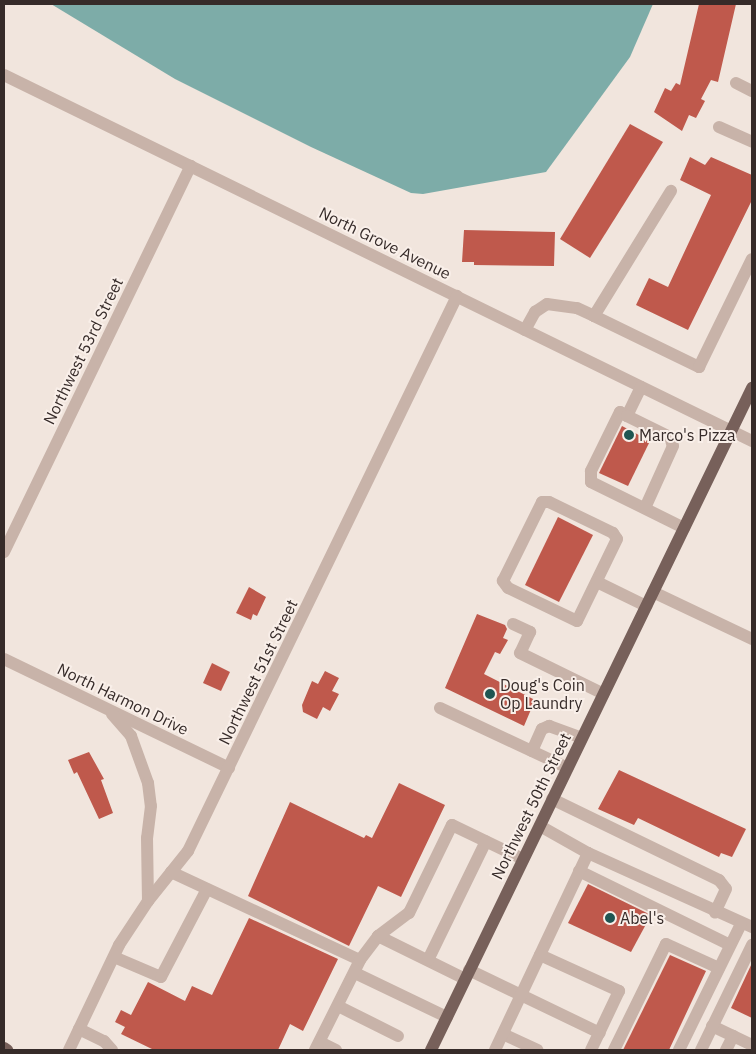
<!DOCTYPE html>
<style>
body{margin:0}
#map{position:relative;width:756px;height:1054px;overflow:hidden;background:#f1e5dd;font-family:"IBM Plex Sans",sans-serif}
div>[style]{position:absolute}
.water>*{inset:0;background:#7daca8}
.building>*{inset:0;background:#bf594c}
.minor>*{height:12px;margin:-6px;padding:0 6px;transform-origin:6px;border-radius:6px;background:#c8b3a9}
.major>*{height:12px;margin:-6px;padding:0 6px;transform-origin:6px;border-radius:6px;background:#77605a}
.dots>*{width:14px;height:14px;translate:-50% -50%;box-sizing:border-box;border:2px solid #f9efe9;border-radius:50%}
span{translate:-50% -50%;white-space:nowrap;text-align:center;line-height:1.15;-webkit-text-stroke:4px #f9efe9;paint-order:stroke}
.street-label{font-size:16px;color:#362b29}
.poi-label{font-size:16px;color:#362b29}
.left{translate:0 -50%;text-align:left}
.frame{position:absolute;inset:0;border:5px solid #362b29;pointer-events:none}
</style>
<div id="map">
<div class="water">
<div style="clip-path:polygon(51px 4px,653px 4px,630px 57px,546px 172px,423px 194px,411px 193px,311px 147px,175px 79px)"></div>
</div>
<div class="building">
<div style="clip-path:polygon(699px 4px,736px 4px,718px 82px,711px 80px,701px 99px,705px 101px,696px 118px,689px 115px,682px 131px,654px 112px,665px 88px,671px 91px,676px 83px,680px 85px)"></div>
<div style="clip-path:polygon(630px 124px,663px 142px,590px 258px,560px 239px)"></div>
<div style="clip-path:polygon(690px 157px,705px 165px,711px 157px,752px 175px,752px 200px,688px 330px,636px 305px,649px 278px,668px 287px,711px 195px,680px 180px)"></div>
<div style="clip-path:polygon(464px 230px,555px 232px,554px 266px,474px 265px,474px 262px,462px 262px)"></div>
<div style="clip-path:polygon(622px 426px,650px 441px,628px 486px,599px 473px)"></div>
<div style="clip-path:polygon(558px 517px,593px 535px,559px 602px,525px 585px)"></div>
<div style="clip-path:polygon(249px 587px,266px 597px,257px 616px,253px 614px,251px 620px,236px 613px)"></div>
<div style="clip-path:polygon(477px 614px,505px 625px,507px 629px,503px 638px,508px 640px,500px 654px,495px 652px,484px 674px,535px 700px,524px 726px,445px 688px)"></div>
<div style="clip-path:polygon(212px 663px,230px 672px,221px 691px,203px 683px)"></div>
<div style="clip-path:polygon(325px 671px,339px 678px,332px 691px,339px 694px,330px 711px,323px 707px,317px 719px,303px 712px,302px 705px,312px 681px,318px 684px)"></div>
<div style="clip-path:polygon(89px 752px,104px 779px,101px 780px,113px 813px,99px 819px,77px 772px,74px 774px,68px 760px)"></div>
<div style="clip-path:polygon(619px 770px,746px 829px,732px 857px,721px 853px,719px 857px,638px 818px,634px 825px,598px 809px)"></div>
<div style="clip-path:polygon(399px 783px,445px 805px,401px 897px,378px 886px,349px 946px,248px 896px,290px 802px,364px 838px,366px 835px,372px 838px)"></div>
<div style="clip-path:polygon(588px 884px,651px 915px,631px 952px,568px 923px)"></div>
<div style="clip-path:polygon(249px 918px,338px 959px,303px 1031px,290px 1024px,278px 1050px,154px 1050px,121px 1034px,125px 1027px,115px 1022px,121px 1010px,131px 1015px,148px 982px,185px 1001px,192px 986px,212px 995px)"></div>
<div style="clip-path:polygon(670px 955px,706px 971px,669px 1050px,623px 1050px)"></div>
<div style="clip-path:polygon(752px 963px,752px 1018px,731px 1008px)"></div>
</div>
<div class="minor">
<div style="left:4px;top:75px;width:833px;rotate:26.07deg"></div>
<div style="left:736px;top:83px;width:18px;rotate:27deg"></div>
<div style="left:719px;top:127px;width:36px;rotate:24deg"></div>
<div style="left:594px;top:316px;width:117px;rotate:25.9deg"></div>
<div style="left:699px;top:367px;width:120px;rotate:-63.9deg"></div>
<div style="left:525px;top:330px;width:21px;rotate:-61deg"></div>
<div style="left:535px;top:312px;width:14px;rotate:-34deg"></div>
<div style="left:547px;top:304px;width:30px;rotate:8deg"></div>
<div style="left:577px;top:308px;width:19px;rotate:25deg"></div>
<div style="left:594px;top:316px;width:147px;rotate:-58.4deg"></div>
<div style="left:641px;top:387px;width:32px;rotate:116deg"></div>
<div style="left:627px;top:416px;width:8px;rotate:-150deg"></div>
<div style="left:620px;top:412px;width:66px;rotate:116.2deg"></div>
<div style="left:591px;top:471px;width:11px;rotate:90deg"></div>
<div style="left:591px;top:482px;width:104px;rotate:26.3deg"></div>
<div style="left:627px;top:416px;width:48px;rotate:26deg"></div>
<div style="left:670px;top:437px;width:9px;rotate:72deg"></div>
<div style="left:673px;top:446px;width:68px;rotate:114.3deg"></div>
<div style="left:542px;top:502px;width:7px"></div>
<div style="left:549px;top:502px;width:71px;rotate:25.8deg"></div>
<div style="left:613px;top:533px;width:7px;rotate:56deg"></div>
<div style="left:617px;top:539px;width:91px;rotate:116deg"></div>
<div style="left:577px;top:621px;width:76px;rotate:-154.4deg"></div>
<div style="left:508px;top:588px;width:9px;rotate:-126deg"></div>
<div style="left:503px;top:581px;width:88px;rotate:-63.7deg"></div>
<div style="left:4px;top:552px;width:429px;rotate:-64.2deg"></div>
<div style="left:597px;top:582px;width:55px;rotate:26.1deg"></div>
<div style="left:653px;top:592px;width:110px;rotate:25.4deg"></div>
<div style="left:513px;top:624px;width:19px;rotate:25deg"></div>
<div style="left:530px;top:632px;width:23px;rotate:115deg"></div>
<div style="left:520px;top:653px;width:93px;rotate:26deg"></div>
<div style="left:4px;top:659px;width:250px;rotate:25.8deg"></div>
<div style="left:440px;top:708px;width:141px;rotate:25.1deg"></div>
<div style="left:112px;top:714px;width:29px;rotate:49deg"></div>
<div style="left:131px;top:736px;width:50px;rotate:70.1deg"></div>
<div style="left:148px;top:783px;width:23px;rotate:83deg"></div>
<div style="left:151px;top:806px;width:32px;rotate:97deg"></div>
<div style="left:147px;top:838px;width:63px;rotate:89.1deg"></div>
<div style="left:532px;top:751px;width:24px;rotate:-66deg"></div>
<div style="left:542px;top:729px;width:8px;rotate:-23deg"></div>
<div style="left:549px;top:726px;width:35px;rotate:20deg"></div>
<div style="left:552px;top:799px;width:186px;rotate:25.9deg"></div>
<div style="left:719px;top:880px;width:11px;rotate:52deg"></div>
<div style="left:726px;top:889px;width:26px;rotate:115deg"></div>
<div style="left:540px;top:826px;width:55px;rotate:29.4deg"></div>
<div style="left:588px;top:853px;width:180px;rotate:24.3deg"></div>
<div style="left:579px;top:871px;width:168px;rotate:26.1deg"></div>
<div style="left:171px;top:872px;width:208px;rotate:25deg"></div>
<div style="left:378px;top:936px;width:97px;rotate:26.3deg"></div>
<div style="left:540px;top:955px;width:87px;rotate:24.5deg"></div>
<div style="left:619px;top:991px;width:65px;rotate:115.4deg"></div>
<div style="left:114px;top:957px;width:51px;rotate:23.1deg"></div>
<div style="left:161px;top:977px;width:99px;rotate:-62.4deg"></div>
<div style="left:428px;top:960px;width:132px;rotate:-64deg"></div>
<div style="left:469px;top:970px;width:145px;rotate:25.7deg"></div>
<div style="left:355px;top:973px;width:102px;rotate:25.6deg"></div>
<div style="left:338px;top:1006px;width:67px;rotate:26.6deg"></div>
<div style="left:712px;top:1026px;width:44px;rotate:25.4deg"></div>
<div style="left:79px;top:1029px;width:28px;rotate:26deg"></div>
<div style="left:104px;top:1041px;width:12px;rotate:48deg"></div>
<div style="left:503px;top:1034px;width:38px;rotate:25deg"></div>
<div style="left:320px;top:1042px;width:18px;rotate:27deg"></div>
<div style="left:69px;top:1050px;width:116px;rotate:-64.5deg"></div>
<div style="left:119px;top:945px;width:53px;rotate:-56.6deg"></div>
<div style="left:148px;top:901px;width:64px;rotate:-51.3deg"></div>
<div style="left:188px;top:851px;width:617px;rotate:-64.14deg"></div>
<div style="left:315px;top:1050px;width:101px;rotate:-63.4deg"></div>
<div style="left:360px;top:960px;width:30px;rotate:-53deg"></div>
<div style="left:378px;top:936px;width:39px;rotate:-37deg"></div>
<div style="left:409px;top:913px;width:98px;rotate:-64deg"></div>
<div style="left:452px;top:825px;width:79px;rotate:25.6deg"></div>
<div style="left:495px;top:1050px;width:218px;rotate:-64.7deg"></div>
<div style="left:614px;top:1050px;width:118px;rotate:-63.9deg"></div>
<div style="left:666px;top:944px;width:58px;rotate:24.4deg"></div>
<div style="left:679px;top:1050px;width:140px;rotate:-63.8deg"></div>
<div style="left:701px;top:1050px;width:117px;rotate:-64.1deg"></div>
<div style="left:726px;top:1050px;width:16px;rotate:-63deg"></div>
</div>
<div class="major">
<div style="left:4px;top:1048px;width:4px;rotate:34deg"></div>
<div style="left:431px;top:1050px;width:736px;rotate:-64.13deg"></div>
</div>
<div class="dots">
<div style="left:629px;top:435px;background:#205552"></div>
<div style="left:490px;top:694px;background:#205552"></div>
<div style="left:610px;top:918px;background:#205552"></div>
</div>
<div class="street-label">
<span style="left:385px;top:243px;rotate:26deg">North Grove Avenue</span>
<span style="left:83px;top:351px;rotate:-64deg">Northwest 53rd Street</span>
<span style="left:258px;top:672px;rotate:-64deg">Northwest 51st Street</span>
<span style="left:123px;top:699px;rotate:26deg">North Harmon Drive</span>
<span style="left:531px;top:806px;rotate:-64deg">Northwest 50th Street</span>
</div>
<div class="poi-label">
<span class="left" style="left:639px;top:435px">Marco's Pizza</span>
<span class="left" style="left:500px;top:694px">Doug's Coin<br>Op Laundry</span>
<span class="left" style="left:620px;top:918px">Abel's</span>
</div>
<div class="frame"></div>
</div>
